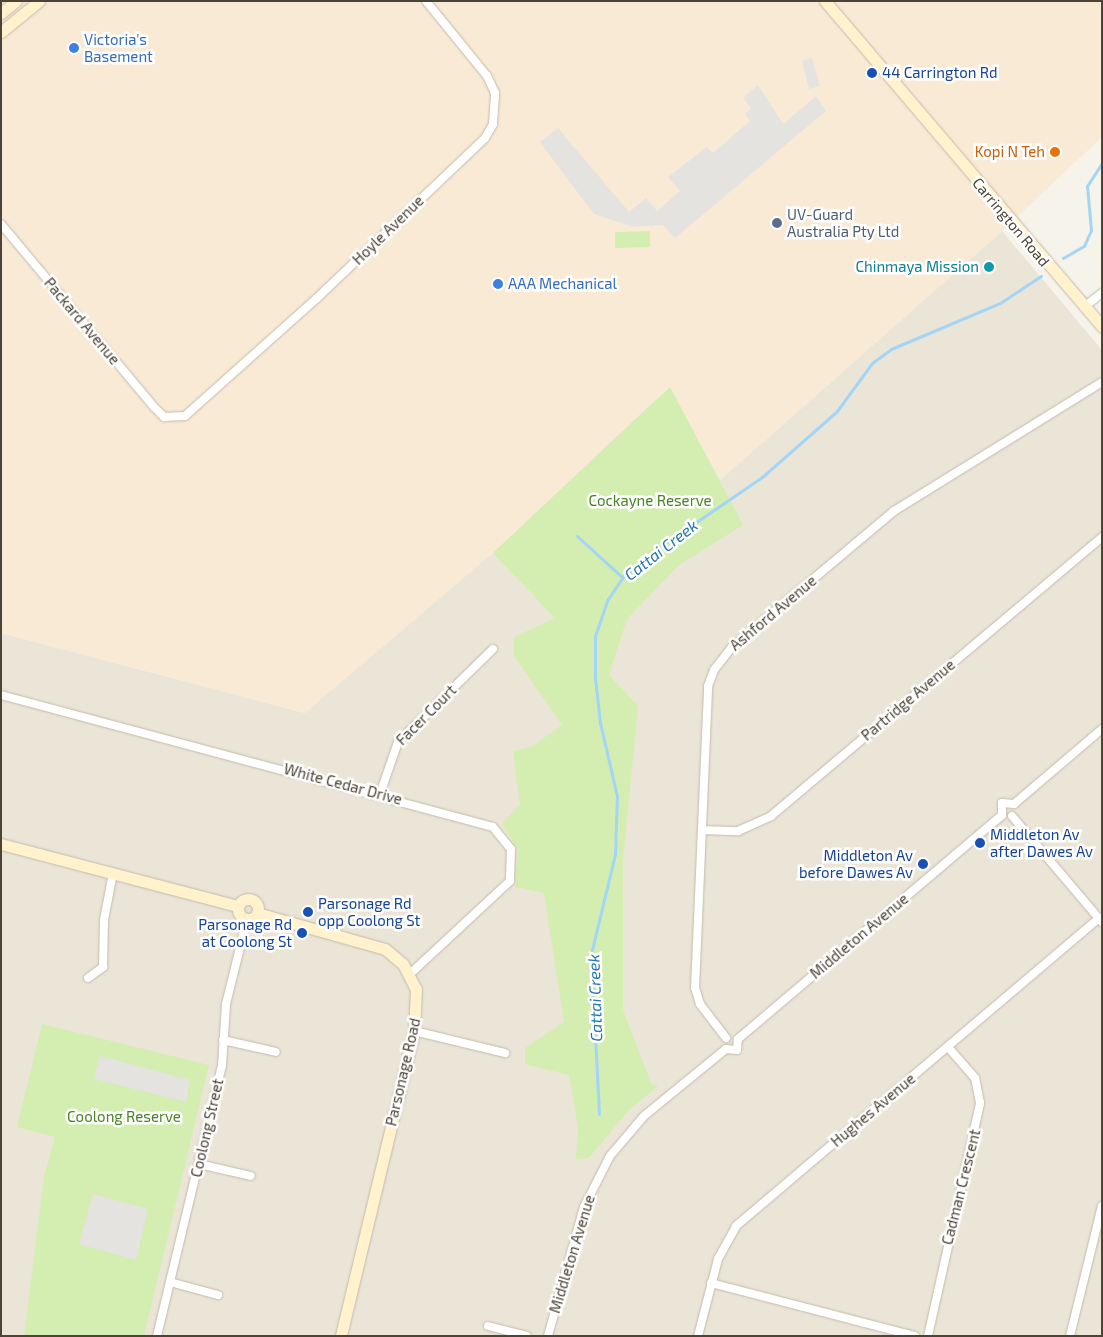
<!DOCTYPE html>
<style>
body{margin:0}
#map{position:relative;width:1103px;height:1337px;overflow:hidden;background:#f6f3eb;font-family:"Exo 2",sans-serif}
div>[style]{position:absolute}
.residential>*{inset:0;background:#ebe5d8}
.commercial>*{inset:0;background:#f9ead5}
.green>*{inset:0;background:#d3eeb0}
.parking>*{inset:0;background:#e5e3df}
.stream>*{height:3px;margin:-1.5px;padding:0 1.5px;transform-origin:1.5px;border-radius:1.5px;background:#a3d5f7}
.roads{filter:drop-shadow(0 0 1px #c3bbac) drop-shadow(0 0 1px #c3bbac)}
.street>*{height:8px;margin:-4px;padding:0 4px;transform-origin:4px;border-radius:4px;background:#fff}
.secondary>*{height:11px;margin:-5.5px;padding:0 5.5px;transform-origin:5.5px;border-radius:5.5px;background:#fff2cc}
.secondary>.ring{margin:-5.5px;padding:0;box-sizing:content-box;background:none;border:11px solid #fff2cc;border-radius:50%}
.dots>*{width:14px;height:14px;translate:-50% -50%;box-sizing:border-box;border:2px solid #fff;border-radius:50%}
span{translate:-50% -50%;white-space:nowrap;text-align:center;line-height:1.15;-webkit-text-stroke:5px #fff;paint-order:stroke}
.shop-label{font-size:15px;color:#366cbe}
.left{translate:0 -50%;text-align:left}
.transit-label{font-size:15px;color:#164399}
.right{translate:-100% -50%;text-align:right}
.food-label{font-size:15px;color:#c56008}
.service-label{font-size:15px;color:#4e5e75}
.street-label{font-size:15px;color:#4c4437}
.culture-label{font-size:15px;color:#0d838f}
.park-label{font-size:15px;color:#498424}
.water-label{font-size:16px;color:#2377b1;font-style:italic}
.frame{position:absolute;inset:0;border:2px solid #4c4437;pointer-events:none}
</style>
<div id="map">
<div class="residential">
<div style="clip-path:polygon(1002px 231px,1102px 350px,1102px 1336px,1px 1336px,1px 633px,305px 713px,670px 387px,720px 480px)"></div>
</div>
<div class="commercial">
<div style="clip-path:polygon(1px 1px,1102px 1px,1102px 137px,1002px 231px,720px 480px,669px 387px,493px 553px,305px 713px,1px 633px)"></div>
</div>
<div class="green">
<div style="clip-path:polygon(650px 231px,650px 247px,615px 248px,615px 232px)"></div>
<div style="clip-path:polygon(670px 387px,743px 525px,679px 565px,627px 619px,609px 675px,638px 706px,623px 860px,623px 1010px,651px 1083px,658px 1086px,629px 1110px,589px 1158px,576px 1159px,578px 1128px,569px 1075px,525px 1064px,525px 1048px,564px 1022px,544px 893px,515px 887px,518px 850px,502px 823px,520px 805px,513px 751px,531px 747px,562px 725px,514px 656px,514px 637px,555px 618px,493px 553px)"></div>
<div style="clip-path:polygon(42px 1024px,209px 1065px,144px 1336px,24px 1336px,44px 1176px,55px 1137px,17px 1127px)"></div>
</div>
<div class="parking">
<div style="clip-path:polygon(812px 58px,820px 86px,809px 89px,802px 61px)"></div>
<div style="clip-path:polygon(758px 85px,783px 124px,816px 96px,826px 111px,675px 238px,663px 225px,632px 227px,594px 214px,540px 142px,558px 128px,629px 212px,646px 198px,657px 211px,680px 191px,668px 177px,707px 147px,713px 153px,750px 121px,745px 114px,751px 108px,743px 98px)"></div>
<div style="clip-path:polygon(100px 1056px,190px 1080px,186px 1102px,94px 1079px)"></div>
<div style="clip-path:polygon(93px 1194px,148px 1209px,136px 1260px,79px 1244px)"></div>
</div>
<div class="stream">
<div style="left:1063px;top:258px;width:24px;rotate:-30deg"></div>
<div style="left:1084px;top:246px;width:17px;rotate:-66deg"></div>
<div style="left:1091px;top:230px;width:44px;rotate:-95.2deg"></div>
<div style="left:1087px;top:186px;width:27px;rotate:-57deg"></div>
<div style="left:577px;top:536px;width:61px;rotate:42.3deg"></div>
<div style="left:599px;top:1114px;width:160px;rotate:-92.9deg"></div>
<div style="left:591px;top:954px;width:103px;rotate:-76.5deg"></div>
<div style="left:615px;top:854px;width:58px;rotate:-88deg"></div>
<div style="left:617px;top:796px;width:75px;rotate:-103.1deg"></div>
<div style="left:600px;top:723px;width:45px;rotate:-96.3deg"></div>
<div style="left:595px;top:678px;width:42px;rotate:-90deg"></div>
<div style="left:595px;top:636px;width:39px;rotate:-71deg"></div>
<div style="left:608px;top:599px;width:27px;rotate:-56deg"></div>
<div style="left:623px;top:577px;width:37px;rotate:-41deg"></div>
<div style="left:651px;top:553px;width:135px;rotate:-34.4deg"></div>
<div style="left:762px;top:477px;width:100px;rotate:-41.3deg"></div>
<div style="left:837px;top:411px;width:59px;rotate:-53.9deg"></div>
<div style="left:872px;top:363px;width:24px;rotate:-36deg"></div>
<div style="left:891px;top:349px;width:118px;rotate:-22.9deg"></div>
<div style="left:1000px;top:303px;width:49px;rotate:-33.4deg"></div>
</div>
<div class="roads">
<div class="street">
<div style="left:1px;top:224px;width:240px;rotate:50.1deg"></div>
<div style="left:155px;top:408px;width:13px;rotate:45deg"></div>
<div style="left:164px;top:417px;width:21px;rotate:-3deg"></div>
<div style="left:185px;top:416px;width:176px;rotate:-41.8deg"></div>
<div style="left:316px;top:299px;width:233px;rotate:-43.6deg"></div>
<div style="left:485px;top:138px;width:16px;rotate:-60deg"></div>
<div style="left:493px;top:124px;width:31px;rotate:-86deg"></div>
<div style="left:495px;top:93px;width:19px;rotate:-115deg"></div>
<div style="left:487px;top:76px;width:97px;rotate:-129.1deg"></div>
<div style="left:1084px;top:307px;width:23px;rotate:-38deg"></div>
<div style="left:1px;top:695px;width:509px;rotate:15.02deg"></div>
<div style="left:493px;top:827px;width:28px;rotate:51deg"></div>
<div style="left:511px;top:849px;width:32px;rotate:92deg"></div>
<div style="left:510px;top:881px;width:137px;rotate:137.1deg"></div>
<div style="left:380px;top:794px;width:55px;rotate:-70.9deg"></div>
<div style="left:398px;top:742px;width:133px;rotate:-44.4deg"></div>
<div style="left:1014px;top:804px;width:116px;rotate:-40.4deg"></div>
<div style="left:1002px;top:815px;width:12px;rotate:-90deg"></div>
<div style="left:1002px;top:803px;width:12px;rotate:5deg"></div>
<div style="left:1012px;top:816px;width:139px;rotate:49.7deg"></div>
<div style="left:702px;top:830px;width:36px;rotate:2deg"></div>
<div style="left:738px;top:831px;width:36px;rotate:-24deg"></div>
<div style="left:771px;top:816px;width:433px;rotate:-40.1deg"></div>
<div style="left:88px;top:978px;width:19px;rotate:-36deg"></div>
<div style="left:103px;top:967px;width:47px;rotate:-88.8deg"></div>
<div style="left:104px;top:920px;width:48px;rotate:-79.2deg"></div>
<div style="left:414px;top:1031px;width:94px;rotate:13.6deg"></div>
<div style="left:726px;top:1038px;width:43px;rotate:-127.4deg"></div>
<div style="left:700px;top:1004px;width:17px;rotate:-107deg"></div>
<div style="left:695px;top:988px;width:302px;rotate:-87.5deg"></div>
<div style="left:708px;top:686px;width:17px;rotate:-69deg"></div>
<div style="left:714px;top:670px;width:29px;rotate:-52deg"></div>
<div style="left:732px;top:647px;width:212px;rotate:-40deg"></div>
<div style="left:894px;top:511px;width:245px;rotate:-31.8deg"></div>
<div style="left:738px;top:1039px;width:346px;rotate:-40.3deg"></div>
<div style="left:223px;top:1040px;width:54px;rotate:12.8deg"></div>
<div style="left:726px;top:1049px;width:11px;rotate:5deg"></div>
<div style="left:737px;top:1050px;width:11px;rotate:-85deg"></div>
<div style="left:199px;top:1164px;width:53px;rotate:13deg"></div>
<div style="left:170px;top:1282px;width:50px;rotate:15.2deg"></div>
<div style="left:711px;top:1283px;width:211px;rotate:14.6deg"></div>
<div style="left:488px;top:1326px;width:40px;rotate:14.4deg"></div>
<div style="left:157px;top:1336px;width:278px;rotate:-76.5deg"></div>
<div style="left:222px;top:1066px;width:62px;rotate:-86.3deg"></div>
<div style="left:226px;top:1004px;width:88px;rotate:-76.1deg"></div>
<div style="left:548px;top:1336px;width:134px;rotate:-74.4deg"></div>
<div style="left:584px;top:1207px;width:57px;rotate:-63deg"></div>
<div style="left:610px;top:1156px;width:52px;rotate:-49.6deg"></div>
<div style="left:644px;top:1116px;width:106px;rotate:-39.3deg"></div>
<div style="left:698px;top:1336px;width:80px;rotate:-75.4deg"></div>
<div style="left:718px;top:1259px;width:38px;rotate:-61deg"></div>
<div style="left:736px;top:1226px;width:476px;rotate:-40.3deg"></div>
<div style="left:928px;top:1336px;width:239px;rotate:-77.4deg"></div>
<div style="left:980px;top:1103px;width:25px;rotate:-101deg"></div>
<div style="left:975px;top:1078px;width:41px;rotate:-131.1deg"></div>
<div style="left:1070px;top:1336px;width:134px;rotate:-76.2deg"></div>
</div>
<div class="secondary">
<div style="left:825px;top:1px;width:428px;rotate:49.6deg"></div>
<div style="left:1px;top:13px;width:19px;rotate:-39deg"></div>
<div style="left:1px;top:32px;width:49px;rotate:-39.2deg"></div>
<div style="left:1px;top:844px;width:245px;rotate:14.7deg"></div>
<div class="ring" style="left:238px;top:899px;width:9px;height:9px"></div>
<div style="left:257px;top:913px;width:133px;rotate:15.7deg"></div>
<div style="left:385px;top:949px;width:23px;rotate:40deg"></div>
<div style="left:403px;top:964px;width:28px;rotate:63deg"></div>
<div style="left:416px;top:989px;width:42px;rotate:92.7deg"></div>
<div style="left:414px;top:1031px;width:314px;rotate:103.5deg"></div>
</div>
</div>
<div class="dots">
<div style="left:74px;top:48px;background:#3f7fe0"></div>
<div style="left:872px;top:73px;background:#1a4fb4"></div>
<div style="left:1055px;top:152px;background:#e8710a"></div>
<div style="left:777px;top:223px;background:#5c6f8a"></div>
<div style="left:989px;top:267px;background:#0f9aa8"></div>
<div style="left:498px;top:284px;background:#3f7fe0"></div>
<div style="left:980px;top:843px;background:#1a4fb4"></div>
<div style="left:923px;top:864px;background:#1a4fb4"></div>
<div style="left:308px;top:912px;background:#1a4fb4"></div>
<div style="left:302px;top:933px;background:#1a4fb4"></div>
</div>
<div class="shop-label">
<span class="left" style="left:84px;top:48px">Victoria's<br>Basement</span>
<span class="left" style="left:508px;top:284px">AAA Mechanical</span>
</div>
<div class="transit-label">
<span class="left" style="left:882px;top:73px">44 Carrington Rd</span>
<span class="left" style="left:990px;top:843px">Middleton Av<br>after Dawes Av</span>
<span class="right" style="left:913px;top:864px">Middleton Av<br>before Dawes Av</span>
<span class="left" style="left:318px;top:912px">Parsonage Rd<br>opp Coolong St</span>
<span class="right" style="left:292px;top:933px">Parsonage Rd<br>at Coolong St</span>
</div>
<div class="food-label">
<span class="right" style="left:1045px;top:152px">Kopi N Teh</span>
</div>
<div class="service-label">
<span class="left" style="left:787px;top:223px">UV-Guard<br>Australia Pty Ltd</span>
</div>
<div class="street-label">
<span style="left:1011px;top:222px;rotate:50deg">Carrington Road</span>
<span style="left:388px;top:230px;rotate:-44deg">Hoyle Avenue</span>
<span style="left:82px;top:321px;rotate:50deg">Packard Avenue</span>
<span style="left:773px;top:613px;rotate:-40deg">Ashford Avenue</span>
<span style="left:908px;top:700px;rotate:-40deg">Partridge Avenue</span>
<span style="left:426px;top:715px;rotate:-45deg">Facer Court</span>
<span style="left:343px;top:784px;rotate:15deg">White Cedar Drive</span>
<span style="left:859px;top:936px;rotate:-40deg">Middleton Avenue</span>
<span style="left:403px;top:1072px;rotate:-77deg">Parsonage Road</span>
<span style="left:873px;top:1110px;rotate:-40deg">Hughes Avenue</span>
<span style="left:207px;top:1128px;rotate:-77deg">Coolong Street</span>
<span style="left:961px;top:1187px;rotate:-76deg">Cadman Crescent</span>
<span style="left:572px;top:1254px;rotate:-73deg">Middleton Avenue</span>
</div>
<div class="culture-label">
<span class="right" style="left:979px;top:267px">Chinmaya Mission</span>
</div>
<div class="park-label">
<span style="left:650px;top:501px">Cockayne Reserve</span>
<span style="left:124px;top:1117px">Coolong Reserve</span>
</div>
<div class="water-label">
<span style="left:661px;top:550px;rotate:-38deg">Cattai Creek</span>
<span style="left:595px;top:998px;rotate:-92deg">Cattai Creek</span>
</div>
<div class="frame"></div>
</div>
